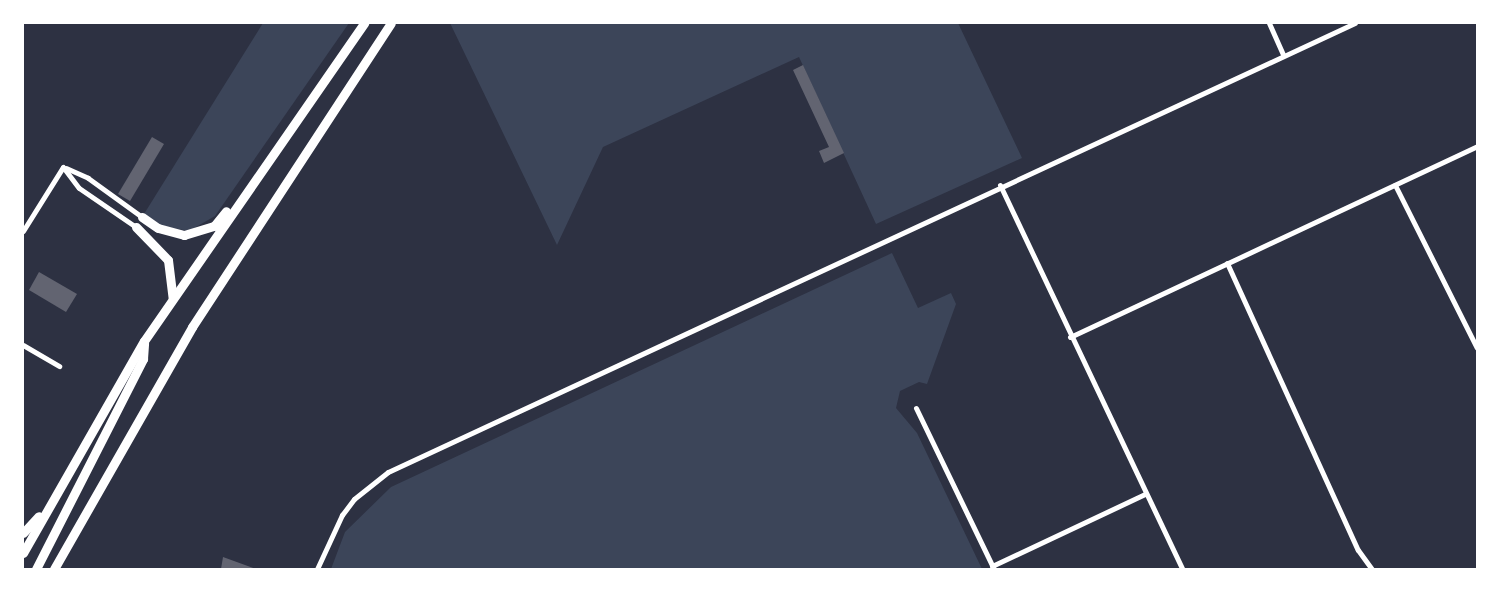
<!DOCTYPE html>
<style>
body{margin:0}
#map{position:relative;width:1500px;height:592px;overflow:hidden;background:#2d3142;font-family:Arial,sans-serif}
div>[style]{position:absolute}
.green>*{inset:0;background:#3c4559}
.building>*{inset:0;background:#626471}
.minor>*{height:5px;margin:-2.5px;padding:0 2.5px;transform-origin:2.5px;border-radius:2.5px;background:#fff}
.primary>*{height:9px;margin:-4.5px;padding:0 4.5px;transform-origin:4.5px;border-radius:4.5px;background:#fff}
span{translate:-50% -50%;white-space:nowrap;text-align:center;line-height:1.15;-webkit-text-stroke:5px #fff;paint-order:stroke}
.frame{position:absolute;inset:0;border:24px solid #fff;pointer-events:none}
</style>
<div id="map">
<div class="green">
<div style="clip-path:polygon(263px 23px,349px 23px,215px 216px,189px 231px,162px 226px,144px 214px)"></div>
<div style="clip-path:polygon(450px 23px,958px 23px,1022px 158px,876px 224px,799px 57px,603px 147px,557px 245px)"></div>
<div style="clip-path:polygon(892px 253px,918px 308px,951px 293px,956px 304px,927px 384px,919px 382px,900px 391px,896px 408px,917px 433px,982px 569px,331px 569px,345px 532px,391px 487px)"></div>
</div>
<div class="building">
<div style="clip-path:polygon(803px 65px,844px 153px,824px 163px,819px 151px,829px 147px,793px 70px)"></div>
<div style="clip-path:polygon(152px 137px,164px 144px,130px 201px,118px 194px)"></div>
<div style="clip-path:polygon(39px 272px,77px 294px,66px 312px,29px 290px)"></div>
<div style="clip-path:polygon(223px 557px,256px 569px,221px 569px)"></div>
</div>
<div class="minor">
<div style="left:1269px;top:23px;width:35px;rotate:66deg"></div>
<div style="left:63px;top:167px;width:26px;rotate:53deg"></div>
<div style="left:79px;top:188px;width:69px;rotate:34.4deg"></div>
<div style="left:66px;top:168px;width:24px;rotate:24deg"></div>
<div style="left:88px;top:178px;width:67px;rotate:35.8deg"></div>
<div style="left:1000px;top:185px;width:425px;rotate:64.6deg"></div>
<div style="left:1395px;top:185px;width:182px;rotate:63.3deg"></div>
<div style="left:23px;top:231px;width:75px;rotate:-58deg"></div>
<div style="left:1227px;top:263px;width:315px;rotate:65.5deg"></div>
<div style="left:1358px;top:550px;width:24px;rotate:54deg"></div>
<div style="left:1070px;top:337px;width:450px;rotate:-25.1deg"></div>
<div style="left:23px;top:345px;width:42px;rotate:30.3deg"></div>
<div style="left:916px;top:408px;width:179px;rotate:64.2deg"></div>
<div style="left:992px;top:566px;width:169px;rotate:-25.2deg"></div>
<div style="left:317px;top:569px;width:60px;rotate:-65.2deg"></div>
<div style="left:342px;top:515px;width:20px;rotate:-53deg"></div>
<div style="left:354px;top:499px;width:43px;rotate:-38.5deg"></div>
<div style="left:388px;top:472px;width:1066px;rotate:-24.91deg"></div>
</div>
<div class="primary">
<div style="left:142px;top:217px;width:19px;rotate:35deg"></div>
<div style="left:158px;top:228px;width:27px;rotate:15deg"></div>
<div style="left:184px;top:235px;width:31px;rotate:-17deg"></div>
<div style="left:214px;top:226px;width:19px;rotate:-51deg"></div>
<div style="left:136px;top:227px;width:46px;rotate:45.9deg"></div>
<div style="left:168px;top:260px;width:38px;rotate:83deg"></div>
<div style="left:23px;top:533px;width:23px;rotate:-47deg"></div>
<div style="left:23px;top:553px;width:244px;rotate:-60.3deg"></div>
<div style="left:144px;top:341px;width:387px;rotate:-55.3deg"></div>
<div style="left:36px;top:569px;width:236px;rotate:-63deg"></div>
<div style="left:143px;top:359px;width:16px;rotate:-86deg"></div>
<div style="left:54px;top:569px;width:279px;rotate:-60.3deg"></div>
<div style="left:192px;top:327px;width:363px;rotate:-56.8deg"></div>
</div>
<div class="frame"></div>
</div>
